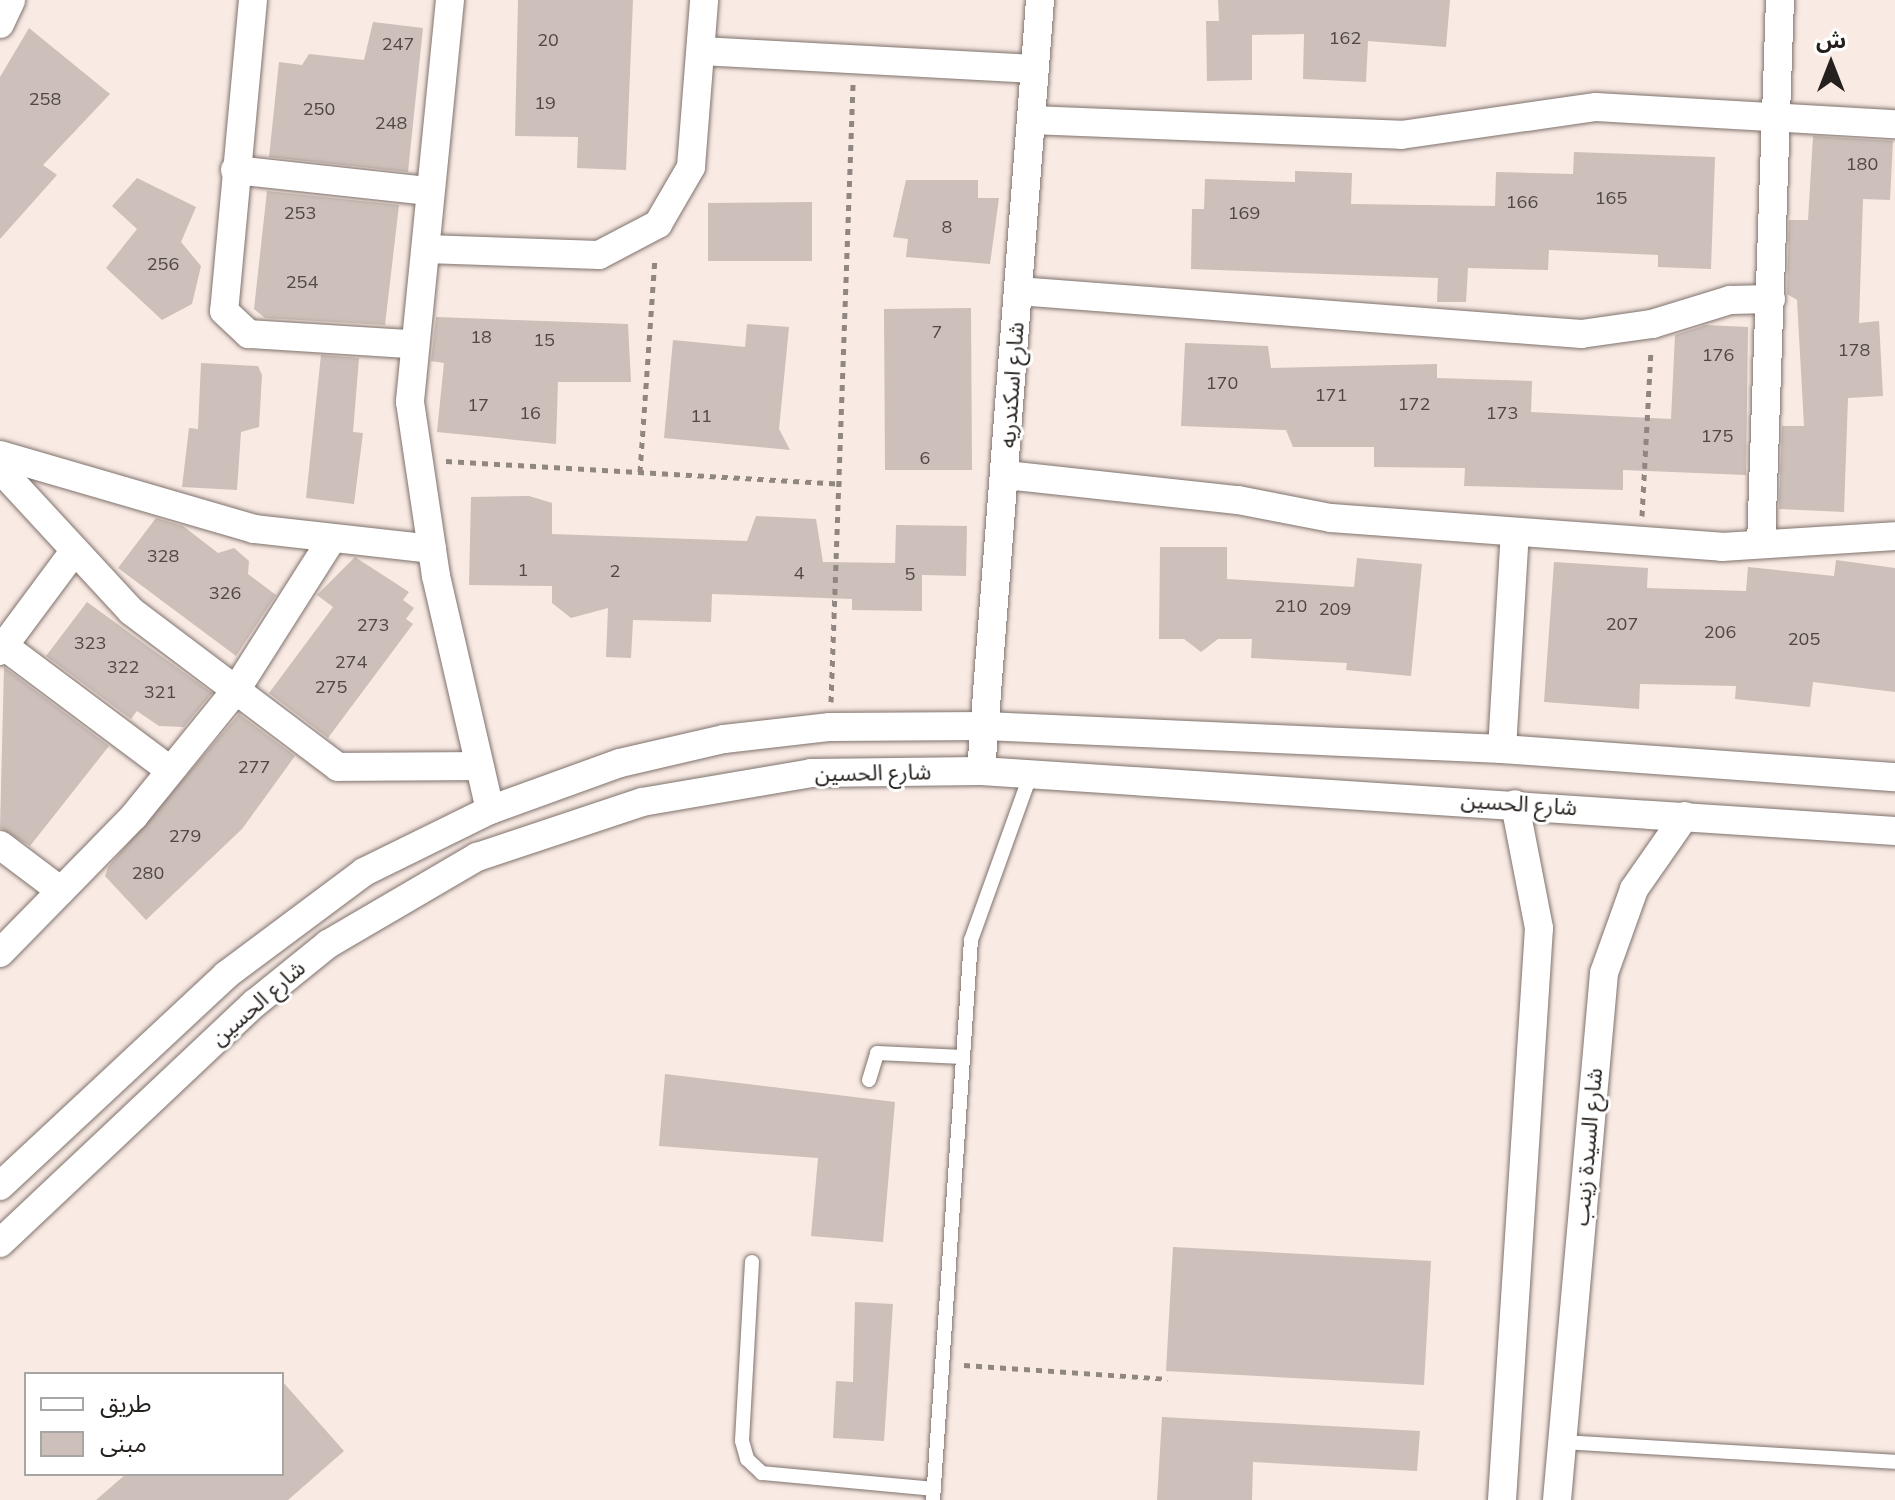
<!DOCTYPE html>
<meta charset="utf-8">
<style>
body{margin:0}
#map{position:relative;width:1895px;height:1500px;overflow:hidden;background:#f9eae4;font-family:Mulish,"Noto Sans Arabic",sans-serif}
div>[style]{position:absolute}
.building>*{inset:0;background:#cdbfb9}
.path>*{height:5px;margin-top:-2.5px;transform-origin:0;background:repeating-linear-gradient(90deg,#918782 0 6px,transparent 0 12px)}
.roads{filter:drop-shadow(0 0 2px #7f726c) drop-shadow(0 0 2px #7f726c)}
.lane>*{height:14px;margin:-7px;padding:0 7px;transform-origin:7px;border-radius:7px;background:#fff}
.street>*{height:28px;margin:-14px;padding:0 14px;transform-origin:14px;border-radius:14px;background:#fff}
span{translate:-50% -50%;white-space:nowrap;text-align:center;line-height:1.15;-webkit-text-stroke:6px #fff;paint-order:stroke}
.number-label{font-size:18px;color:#4f4844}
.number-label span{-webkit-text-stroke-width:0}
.street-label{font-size:22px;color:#25201d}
.legend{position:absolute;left:24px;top:1372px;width:260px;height:104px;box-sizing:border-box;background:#fff;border:2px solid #a8a6a5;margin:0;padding:10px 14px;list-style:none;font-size:24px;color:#25201d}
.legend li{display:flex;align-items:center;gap:16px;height:40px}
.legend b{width:40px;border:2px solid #a8a6a5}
.north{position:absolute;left:1791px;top:24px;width:80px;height:80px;-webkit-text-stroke:6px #fff;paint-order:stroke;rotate:0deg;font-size:22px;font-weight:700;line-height:32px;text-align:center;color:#25201d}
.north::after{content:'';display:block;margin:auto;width:28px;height:36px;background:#25201d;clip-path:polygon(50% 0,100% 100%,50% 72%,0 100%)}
</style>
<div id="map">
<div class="building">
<div style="clip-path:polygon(518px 0,633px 0,626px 170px,577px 168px,578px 137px,515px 136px)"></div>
<div style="clip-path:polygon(1218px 0,1450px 0,1446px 47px,1368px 41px,1366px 82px,1303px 79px,1304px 34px,1252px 35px,1252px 80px,1207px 81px,1206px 21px,1219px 21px)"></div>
<div style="clip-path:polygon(373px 22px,423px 28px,408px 172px,269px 157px,279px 62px,302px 65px,309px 54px,364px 60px)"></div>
<div style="clip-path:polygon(29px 28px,110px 94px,43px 165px,57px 175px,0 239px,0 77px)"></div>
<div style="clip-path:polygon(1813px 136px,1893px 141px,1890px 200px,1863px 199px,1859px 323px,1879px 321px,1883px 396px,1848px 398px,1844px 512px,1779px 509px,1782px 426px,1804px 426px,1797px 300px,1787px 294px,1789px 220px,1808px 220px)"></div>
<div style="clip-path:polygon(1574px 152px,1715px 157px,1711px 269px,1658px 267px,1658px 255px,1549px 250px,1548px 270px,1468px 268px,1466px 302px,1437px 302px,1438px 278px,1191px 269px,1192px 209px,1204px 209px,1205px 179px,1295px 182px,1295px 171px,1352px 173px,1351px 204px,1495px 206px,1496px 172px,1573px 174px)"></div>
<div style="clip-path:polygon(137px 178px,196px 207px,181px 242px,201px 266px,192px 304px,162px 320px,106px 268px,137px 229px,112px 206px)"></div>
<div style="clip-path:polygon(906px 180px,978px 180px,978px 198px,999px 198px,990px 264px,906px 257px,908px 239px,893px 237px)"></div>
<div style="clip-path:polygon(267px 191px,399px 205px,385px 325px,265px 318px,254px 309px)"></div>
<div style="clip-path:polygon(812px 202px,812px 261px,708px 261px,708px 203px)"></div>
<div style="clip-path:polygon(971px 308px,972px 470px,885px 470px,884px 309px)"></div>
<div style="clip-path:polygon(436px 317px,628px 324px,631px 382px,558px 382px,556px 444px,437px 432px,444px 363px,431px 361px)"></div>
<div style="clip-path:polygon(747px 324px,789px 327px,779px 429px,790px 450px,664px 438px,673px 340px,745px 347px)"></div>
<div style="clip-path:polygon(1706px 325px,1748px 327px,1746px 475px,1623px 470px,1623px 490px,1464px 486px,1465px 468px,1374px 467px,1374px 447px,1293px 447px,1286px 430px,1181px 426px,1185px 343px,1268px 346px,1271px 368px,1437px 364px,1437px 378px,1532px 381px,1531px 412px,1671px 419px,1675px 335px)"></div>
<div style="clip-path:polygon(321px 355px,359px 358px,353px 432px,363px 433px,354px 504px,306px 498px)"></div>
<div style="clip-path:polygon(201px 363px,258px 366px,262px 375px,259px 427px,241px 432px,237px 490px,182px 487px,189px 428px,198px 429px)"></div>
<div style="clip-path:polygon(529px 496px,552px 503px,552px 534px,747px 541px,756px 516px,816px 519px,823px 562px,895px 563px,896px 525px,967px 526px,966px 576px,922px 575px,922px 611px,852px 610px,852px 599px,712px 594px,711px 622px,633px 620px,631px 658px,606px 657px,608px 608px,571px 618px,552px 603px,552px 586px,469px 585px,471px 497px)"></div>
<div style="clip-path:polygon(156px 518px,183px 526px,218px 553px,234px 548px,249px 561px,248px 574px,276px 595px,236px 656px,118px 568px)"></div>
<div style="clip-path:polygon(1160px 547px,1227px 547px,1227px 579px,1354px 587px,1357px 558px,1422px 564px,1411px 676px,1346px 670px,1347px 663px,1251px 658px,1252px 639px,1218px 639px,1201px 652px,1184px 639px,1159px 639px)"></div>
<div style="clip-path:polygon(355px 557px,409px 592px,403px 600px,414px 608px,406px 619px,413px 624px,328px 738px,269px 693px,333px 607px,317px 595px)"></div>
<div style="clip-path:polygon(1836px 560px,1895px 568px,1895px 692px,1813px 682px,1810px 707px,1735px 699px,1736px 686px,1640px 684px,1639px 709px,1544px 702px,1554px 562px,1648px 568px,1647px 588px,1746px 591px,1748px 567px,1834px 576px)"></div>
<div style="clip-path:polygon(87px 602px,212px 693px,184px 727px,159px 726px,137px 711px,131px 719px,46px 656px)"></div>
<div style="clip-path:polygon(4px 667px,109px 746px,30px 846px,0 828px)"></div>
<div style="clip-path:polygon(239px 714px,295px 756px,242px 829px,146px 920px,105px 876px,108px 867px)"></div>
<div style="clip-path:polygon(665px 1074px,895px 1102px,883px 1242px,811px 1236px,818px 1158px,659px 1146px)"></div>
<div style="clip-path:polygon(1173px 1247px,1431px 1261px,1424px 1385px,1166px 1371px)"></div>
<div style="clip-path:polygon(855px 1302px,893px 1304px,884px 1441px,833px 1438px,836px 1381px,853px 1382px)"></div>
<div style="clip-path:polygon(282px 1381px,344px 1451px,288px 1500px,96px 1500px,126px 1474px,282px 1474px)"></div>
<div style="clip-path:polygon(1162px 1417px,1420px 1431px,1417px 1471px,1253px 1462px,1252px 1500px,1157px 1500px)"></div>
</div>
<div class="path">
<div style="left:446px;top:461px;width:396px;rotate:3.3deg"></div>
<div style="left:640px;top:472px;width:216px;rotate:-86deg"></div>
<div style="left:1642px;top:516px;width:166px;rotate:-86.9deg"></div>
<div style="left:831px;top:702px;width:618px;rotate:-87.96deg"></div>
<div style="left:964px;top:1365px;width:204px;rotate:3.9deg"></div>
</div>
<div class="roads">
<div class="lane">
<div style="left:869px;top:1080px;width:28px;rotate:-73deg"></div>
<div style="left:877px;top:1053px;width:86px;rotate:2.7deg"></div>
<div style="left:752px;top:1262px;width:179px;rotate:93.2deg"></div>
<div style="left:742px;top:1441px;width:19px;rotate:74deg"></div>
<div style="left:747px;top:1459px;width:21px;rotate:43deg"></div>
<div style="left:762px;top:1473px;width:172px;rotate:5.3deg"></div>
<div style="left:1561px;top:1442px;width:335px;rotate:3.4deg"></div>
<div style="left:933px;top:1500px;width:561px;rotate:-86.12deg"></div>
<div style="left:971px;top:940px;width:177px;rotate:-70.2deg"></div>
</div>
<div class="street">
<div style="left:253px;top:0;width:312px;rotate:95.3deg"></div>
<div style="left:224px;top:311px;width:34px;rotate:43deg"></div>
<div style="left:249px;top:334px;width:161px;rotate:3.6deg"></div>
<div style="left:450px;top:0;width:404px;rotate:95.7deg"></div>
<div style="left:410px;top:402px;width:176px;rotate:81.5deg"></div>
<div style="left:436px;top:576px;width:240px;rotate:77deg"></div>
<div style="left:0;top:24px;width:26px;rotate:-65deg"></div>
<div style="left:701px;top:51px;width:334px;rotate:3.1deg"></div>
<div style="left:1031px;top:120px;width:370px;rotate:2.3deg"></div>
<div style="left:1401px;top:135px;width:197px;rotate:-8.2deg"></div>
<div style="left:1596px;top:107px;width:299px;rotate:3.3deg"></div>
<div style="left:235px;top:170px;width:195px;rotate:6.2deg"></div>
<div style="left:426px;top:249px;width:173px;rotate:2deg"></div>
<div style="left:599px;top:255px;width:67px;rotate:-27.7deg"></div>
<div style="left:658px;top:224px;width:66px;rotate:-59.9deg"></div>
<div style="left:691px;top:167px;width:168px;rotate:-85.5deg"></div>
<div style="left:1018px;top:291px;width:565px;rotate:4.37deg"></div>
<div style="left:1581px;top:334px;width:72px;rotate:-8deg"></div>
<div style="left:1652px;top:324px;width:82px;rotate:-17.1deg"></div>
<div style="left:1730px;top:300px;width:41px;rotate:-1.4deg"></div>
<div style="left:0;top:455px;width:265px;rotate:16.2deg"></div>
<div style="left:254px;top:529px;width:179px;rotate:6.4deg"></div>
<div style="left:0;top:469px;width:193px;rotate:47.3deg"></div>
<div style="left:131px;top:611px;width:259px;rotate:37deg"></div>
<div style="left:338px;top:767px;width:136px;rotate:-0.4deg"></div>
<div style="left:1006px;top:475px;width:233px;rotate:6.2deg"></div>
<div style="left:1238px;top:500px;width:95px;rotate:11deg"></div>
<div style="left:1331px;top:518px;width:392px;rotate:4.2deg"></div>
<div style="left:1722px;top:547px;width:173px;rotate:-3.6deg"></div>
<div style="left:1761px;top:544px;width:544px;rotate:-88deg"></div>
<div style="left:0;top:643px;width:212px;rotate:36.8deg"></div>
<div style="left:0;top:651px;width:121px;rotate:-53.4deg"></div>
<div style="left:1502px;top:749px;width:217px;rotate:-86.6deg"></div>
<div style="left:981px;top:771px;width:773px;rotate:-85.62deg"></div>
<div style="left:0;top:845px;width:76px;rotate:37deg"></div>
<div style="left:0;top:953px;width:192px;rotate:-45.6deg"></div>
<div style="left:134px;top:816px;width:162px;rotate:-51deg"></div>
<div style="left:236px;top:690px;width:179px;rotate:-57.6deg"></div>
<div style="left:0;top:1186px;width:309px;rotate:-43deg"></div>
<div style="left:226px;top:975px;width:172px;rotate:-36.7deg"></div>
<div style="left:364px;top:872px;width:140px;rotate:-26.2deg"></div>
<div style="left:490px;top:810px;width:138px;rotate:-19.9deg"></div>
<div style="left:620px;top:763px;width:107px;rotate:-13deg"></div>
<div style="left:724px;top:739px;width:107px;rotate:-6.5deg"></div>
<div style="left:830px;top:727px;width:155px;rotate:-0.4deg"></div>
<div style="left:985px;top:726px;width:518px;rotate:2.55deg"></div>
<div style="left:1502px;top:749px;width:394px;rotate:4.1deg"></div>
<div style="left:0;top:1243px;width:350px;rotate:-43.3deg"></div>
<div style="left:255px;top:1003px;width:94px;rotate:-38.9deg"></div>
<div style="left:328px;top:944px;width:173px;rotate:-30.3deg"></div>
<div style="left:477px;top:857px;width:174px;rotate:-18.4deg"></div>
<div style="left:642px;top:802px;width:171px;rotate:-9.7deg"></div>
<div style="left:811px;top:773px;width:170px;rotate:-0.7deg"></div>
<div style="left:981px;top:771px;width:916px;rotate:3.76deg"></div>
<div style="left:1502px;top:1500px;width:573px;rotate:-86.3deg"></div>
<div style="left:1539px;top:928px;width:126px;rotate:-101deg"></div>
<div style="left:1557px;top:1500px;width:529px;rotate:-84.9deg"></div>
<div style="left:1604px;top:973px;width:89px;rotate:-70.3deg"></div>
<div style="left:1634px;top:889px;width:89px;rotate:-55.1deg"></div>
</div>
</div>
<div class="number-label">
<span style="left:1345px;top:38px">162</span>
<span style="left:548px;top:40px">20</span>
<span style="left:398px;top:44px">247</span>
<span style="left:45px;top:99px">258</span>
<span style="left:545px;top:103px">19</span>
<span style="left:319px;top:109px">250</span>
<span style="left:391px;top:123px">248</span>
<span style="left:1862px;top:164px">180</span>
<span style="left:1611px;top:198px">165</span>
<span style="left:1522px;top:202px">166</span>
<span style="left:300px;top:213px">253</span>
<span style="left:1244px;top:213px">169</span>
<span style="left:947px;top:227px">8</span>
<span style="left:163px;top:264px">256</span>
<span style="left:302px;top:282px">254</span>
<span style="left:937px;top:332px">7</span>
<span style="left:481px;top:337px">18</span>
<span style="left:544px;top:340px">15</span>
<span style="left:1854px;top:350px">178</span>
<span style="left:1718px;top:355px">176</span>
<span style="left:1222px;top:383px">170</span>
<span style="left:1331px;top:395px">171</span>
<span style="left:1414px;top:404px">172</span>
<span style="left:478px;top:405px">17</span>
<span style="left:530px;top:413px">16</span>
<span style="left:1502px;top:413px">173</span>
<span style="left:701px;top:416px">11</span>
<span style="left:1717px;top:436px">175</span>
<span style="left:925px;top:458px">6</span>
<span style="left:163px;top:556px">328</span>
<span style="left:523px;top:570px">1</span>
<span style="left:615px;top:571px">2</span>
<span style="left:799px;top:573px">4</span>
<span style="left:910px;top:574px">5</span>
<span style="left:225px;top:593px">326</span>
<span style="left:1291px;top:606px">210</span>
<span style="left:1335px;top:609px">209</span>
<span style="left:1622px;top:624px">207</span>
<span style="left:373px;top:625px">273</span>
<span style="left:1720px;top:632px">206</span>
<span style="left:1804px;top:639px">205</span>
<span style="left:90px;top:643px">323</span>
<span style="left:351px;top:662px">274</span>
<span style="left:123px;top:667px">322</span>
<span style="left:331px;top:687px">275</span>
<span style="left:160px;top:692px">321</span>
<span style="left:254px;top:767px">277</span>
<span style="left:185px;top:836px">279</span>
<span style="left:148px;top:873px">280</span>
</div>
<div class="street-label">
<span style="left:1012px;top:385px;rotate:-86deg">شارع اسكندريه</span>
<span style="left:873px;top:773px;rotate:-1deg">شارع الحسين</span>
<span style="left:1519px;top:804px;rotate:4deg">شارع الحسين</span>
<span style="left:258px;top:1003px;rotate:-41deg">شارع الحسين</span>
<span style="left:1588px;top:1147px;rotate:-85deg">شارع السيدة زينب</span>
</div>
<ul class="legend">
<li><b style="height:10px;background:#fff"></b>طريق</li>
<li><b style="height:22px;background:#cdbfb9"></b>مبنى</li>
</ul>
<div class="north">ش</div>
</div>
